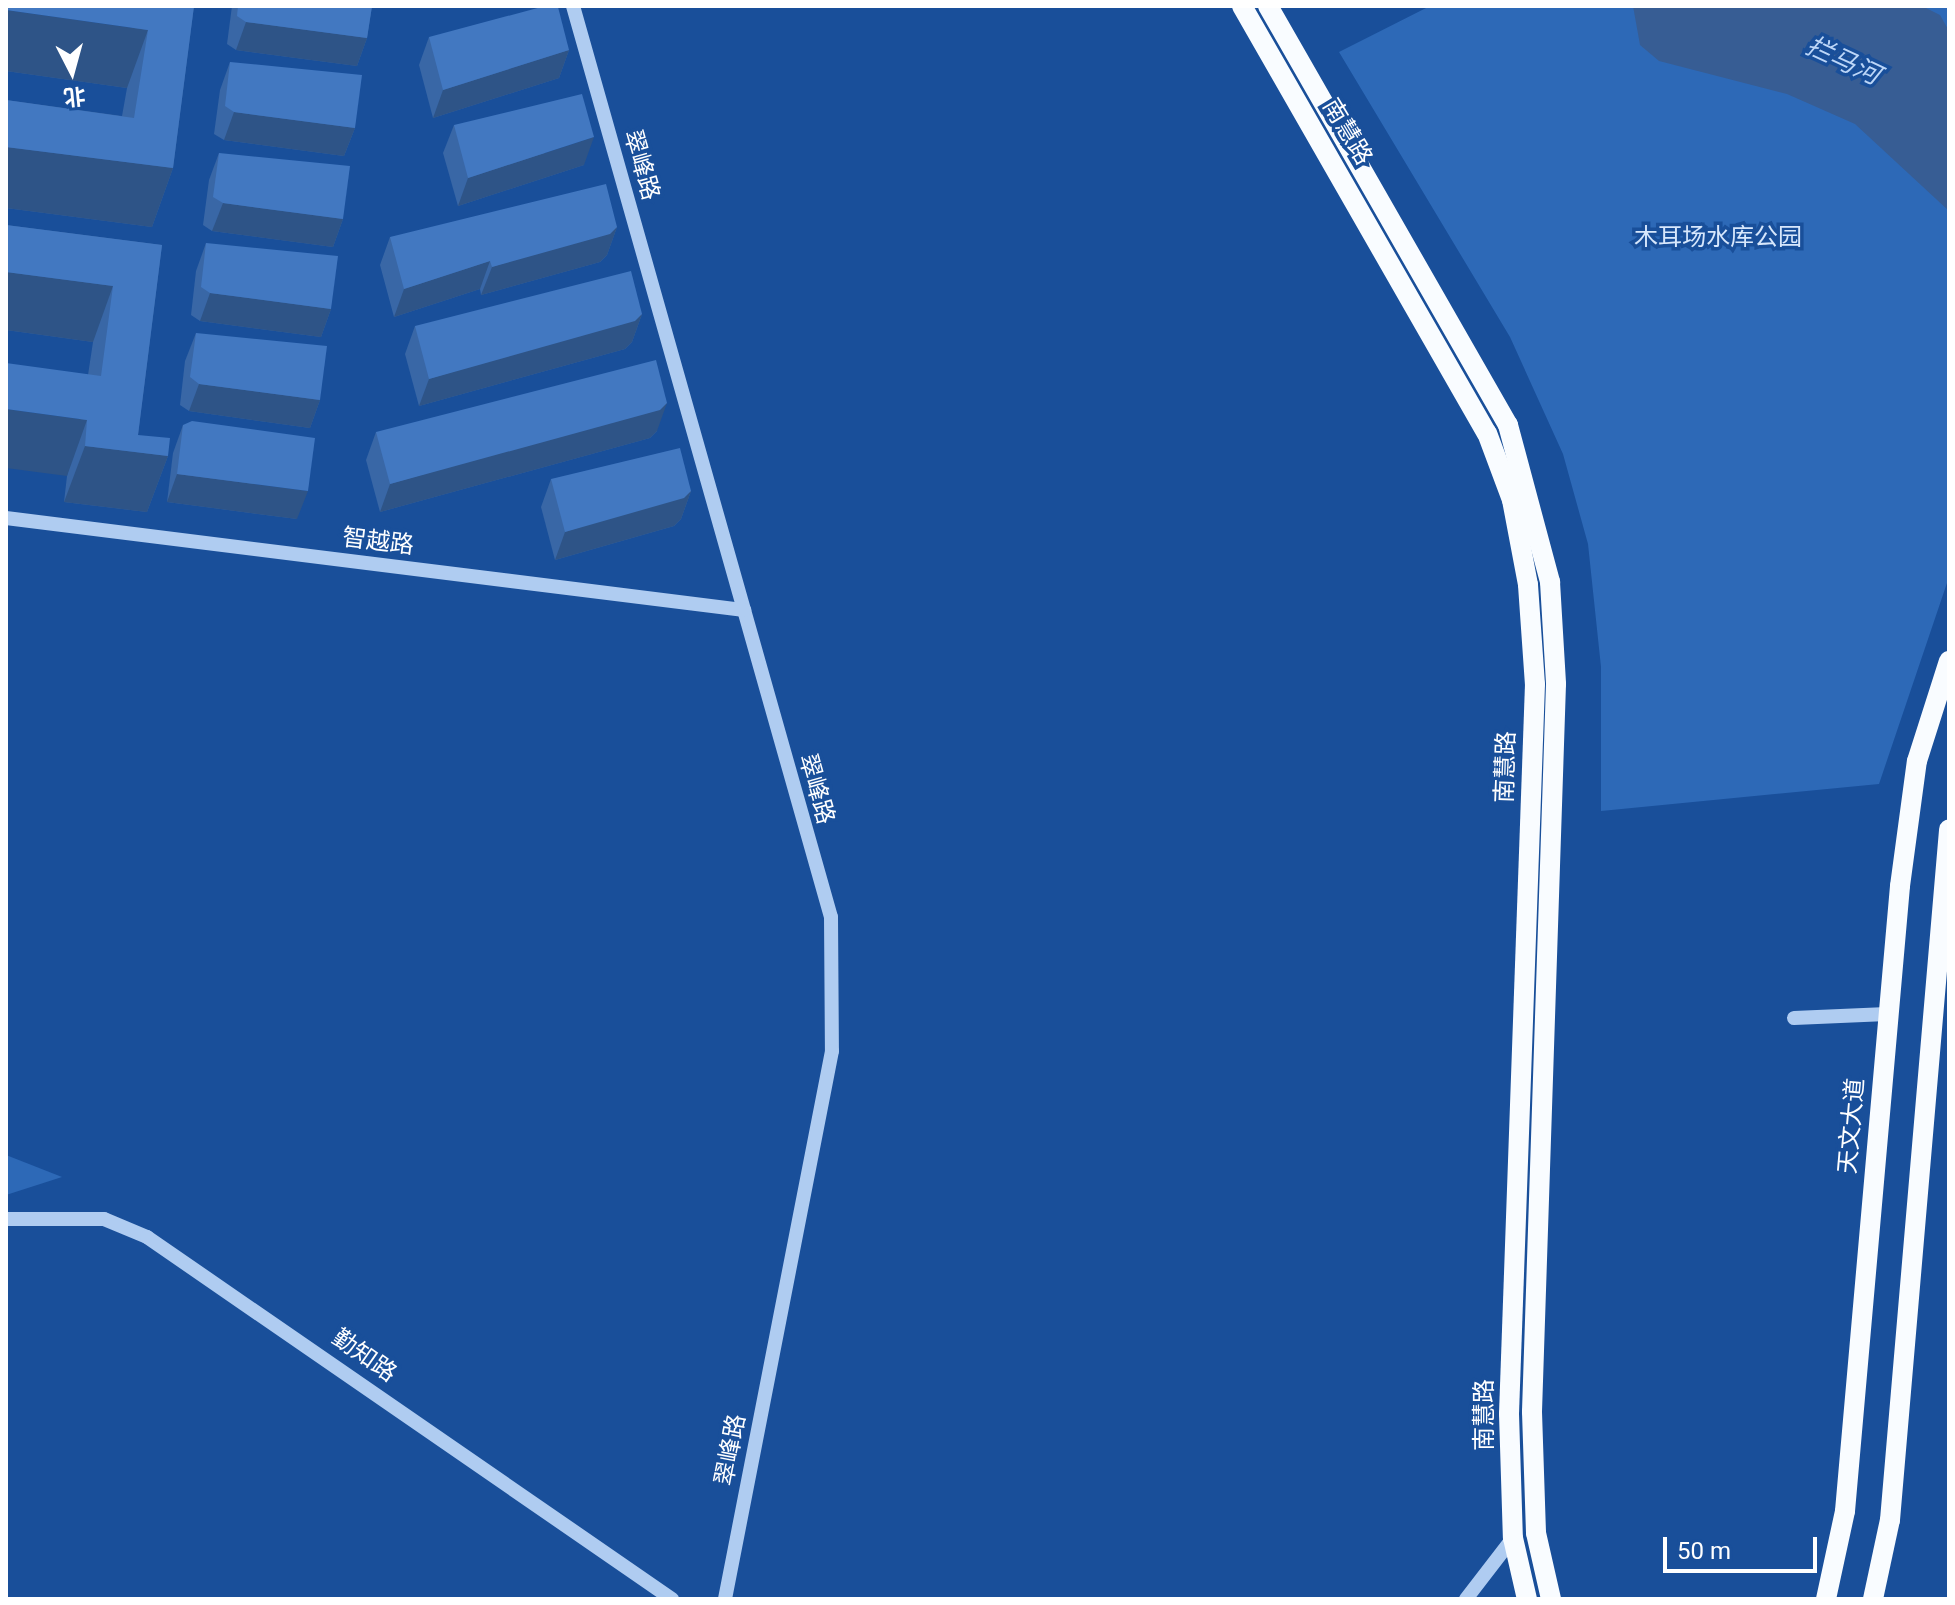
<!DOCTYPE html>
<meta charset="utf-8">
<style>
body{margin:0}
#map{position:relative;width:1955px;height:1605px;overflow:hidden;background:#194f9a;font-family:Roboto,"Noto Sans SC",sans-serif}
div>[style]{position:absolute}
.green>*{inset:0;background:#2d69b7}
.water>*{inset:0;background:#375d94}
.minor>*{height:14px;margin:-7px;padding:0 7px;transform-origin:7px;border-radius:7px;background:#afccf1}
.major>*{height:20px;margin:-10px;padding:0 10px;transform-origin:10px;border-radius:10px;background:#f9fcff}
.wall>*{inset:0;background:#3967a6}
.shaded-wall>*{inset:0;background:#2e5487}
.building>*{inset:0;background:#4278c1}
span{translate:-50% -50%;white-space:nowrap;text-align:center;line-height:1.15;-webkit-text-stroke:7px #194f9a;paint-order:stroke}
.street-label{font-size:24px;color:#fff}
.park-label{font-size:24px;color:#d7e7fc}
.water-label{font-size:26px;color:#bcd6f8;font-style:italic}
.frame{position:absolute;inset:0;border:8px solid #fff;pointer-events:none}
.north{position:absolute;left:32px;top:32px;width:80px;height:80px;-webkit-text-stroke:6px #194f9a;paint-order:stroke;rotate:174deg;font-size:22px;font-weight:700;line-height:32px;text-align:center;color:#fff}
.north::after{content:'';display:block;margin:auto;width:28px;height:36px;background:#fff;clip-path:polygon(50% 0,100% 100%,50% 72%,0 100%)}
.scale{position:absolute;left:1663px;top:1537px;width:154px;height:36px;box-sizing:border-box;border:4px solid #fff;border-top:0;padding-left:10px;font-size:24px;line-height:28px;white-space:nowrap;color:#fff;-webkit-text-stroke:6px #194f9a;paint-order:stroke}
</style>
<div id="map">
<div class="green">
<div style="clip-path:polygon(1430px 6px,1949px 6px,1949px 577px,1879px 784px,1601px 811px,1601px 667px,1588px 544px,1563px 454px,1510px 337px,1339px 52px)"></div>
<div style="clip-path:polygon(6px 1155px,62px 1177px,6px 1195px)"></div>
</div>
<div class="water">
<div style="clip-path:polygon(1633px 6px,1922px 6px,1940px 15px,1949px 31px,1949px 211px,1855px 124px,1787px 94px,1659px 61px,1640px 45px)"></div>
</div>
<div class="minor">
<div style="left:573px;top:6px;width:947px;rotate:74.19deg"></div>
<div style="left:831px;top:917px;width:134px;rotate:89.6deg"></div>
<div style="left:832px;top:1051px;width:558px;rotate:101.05deg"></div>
<div style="left:6px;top:518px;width:744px;rotate:7.11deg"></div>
<div style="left:1794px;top:1018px;width:93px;rotate:-2.5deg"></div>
<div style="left:6px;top:1219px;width:98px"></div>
<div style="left:104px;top:1219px;width:47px;rotate:22.7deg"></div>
<div style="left:147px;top:1237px;width:638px;rotate:34.59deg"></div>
<div style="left:1466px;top:1599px;width:77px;rotate:-52.4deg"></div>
</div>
<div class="major">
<div style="left:1242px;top:6px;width:492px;rotate:60.2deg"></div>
<div style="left:1487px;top:433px;width:72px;rotate:69.5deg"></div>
<div style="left:1512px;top:500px;width:86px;rotate:79.3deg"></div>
<div style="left:1528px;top:585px;width:99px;rotate:86deg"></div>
<div style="left:1535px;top:684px;width:730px;rotate:92.04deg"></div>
<div style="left:1509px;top:1414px;width:124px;rotate:88.2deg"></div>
<div style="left:1513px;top:1538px;width:63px;rotate:77.1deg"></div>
<div style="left:1268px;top:6px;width:483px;rotate:60.2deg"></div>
<div style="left:1508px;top:425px;width:163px;rotate:75deg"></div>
<div style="left:1550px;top:582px;width:102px;rotate:86.6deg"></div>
<div style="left:1556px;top:684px;width:728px;rotate:91.89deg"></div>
<div style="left:1532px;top:1412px;width:121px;rotate:88.1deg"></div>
<div style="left:1536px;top:1533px;width:68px;rotate:77.2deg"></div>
<div style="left:1826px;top:1599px;width:90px;rotate:-77.8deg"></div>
<div style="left:1845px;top:1511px;width:627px;rotate:-84.97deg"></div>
<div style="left:1900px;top:886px;width:126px;rotate:-82.3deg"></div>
<div style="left:1917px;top:761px;width:105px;rotate:-72.3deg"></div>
<div style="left:1873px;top:1599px;width:81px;rotate:-77.9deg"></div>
<div style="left:1890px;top:1520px;width:693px;rotate:-85.11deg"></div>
</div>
<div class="wall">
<div style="clip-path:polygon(194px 6px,173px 168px,152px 227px,6px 208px,6px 100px,122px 116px,127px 88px,6px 71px)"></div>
<div style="clip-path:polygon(232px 6px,372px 6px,367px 38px,357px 66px,236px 50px,227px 44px)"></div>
<div style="clip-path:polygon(429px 37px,569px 50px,559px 78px,433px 118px,419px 65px)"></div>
<div style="clip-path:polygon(230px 62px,355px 128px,344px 156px,224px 140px,214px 134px,220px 90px)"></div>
<div style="clip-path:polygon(454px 125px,584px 165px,458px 206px,443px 153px)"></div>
<div style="clip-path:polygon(219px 153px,343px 219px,333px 247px,212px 231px,203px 225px,209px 180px)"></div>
<div style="clip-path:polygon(6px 225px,162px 245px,138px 435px,168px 456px,147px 512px,64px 502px,67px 476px,88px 375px,93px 342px,6px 330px)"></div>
<div style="clip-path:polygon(617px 227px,607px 255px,600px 262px,481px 295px,480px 289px,394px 317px,380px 265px,390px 237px)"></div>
<div style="clip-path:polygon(206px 243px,331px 309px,321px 337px,200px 321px,191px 315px,196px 271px)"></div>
<div style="clip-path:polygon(642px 314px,632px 342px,625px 349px,419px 406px,405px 354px,415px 326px)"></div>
<div style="clip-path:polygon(196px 333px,320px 400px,310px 428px,189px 411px,180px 405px,185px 361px)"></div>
<div style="clip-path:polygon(183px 425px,297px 519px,167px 502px,173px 453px)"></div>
<div style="clip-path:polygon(657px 431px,650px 438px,380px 512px,366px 460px,376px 432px)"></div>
<div style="clip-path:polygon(551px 479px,691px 491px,681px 519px,674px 526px,555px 560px,541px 507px)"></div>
</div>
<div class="shaded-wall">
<div style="clip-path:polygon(6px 10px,148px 30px,127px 88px,6px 71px)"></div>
<div style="clip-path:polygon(246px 22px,367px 38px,357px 66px,236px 50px)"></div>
<div style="clip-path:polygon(569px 50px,559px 78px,433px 118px,443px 90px)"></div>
<div style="clip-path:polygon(234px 112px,355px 128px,344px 156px,224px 140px)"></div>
<div style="clip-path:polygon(594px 137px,584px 165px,458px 206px,468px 178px)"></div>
<div style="clip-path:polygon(6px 147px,173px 168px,152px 227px,6px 208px)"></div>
<div style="clip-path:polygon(223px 203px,343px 219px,333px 247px,212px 231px)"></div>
<div style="clip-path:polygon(617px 227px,607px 255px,600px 262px,481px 295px,492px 267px)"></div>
<div style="clip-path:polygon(490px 261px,480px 289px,394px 317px,404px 289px)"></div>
<div style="clip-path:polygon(6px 272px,113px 286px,93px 342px,6px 330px)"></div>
<div style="clip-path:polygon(210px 293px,331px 309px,321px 337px,200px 321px)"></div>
<div style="clip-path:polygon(642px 314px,632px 342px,625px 349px,419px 406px,429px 379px)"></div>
<div style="clip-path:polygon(199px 384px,320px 400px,310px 428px,189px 411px)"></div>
<div style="clip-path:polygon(667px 403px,657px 431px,650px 438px,380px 512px,390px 484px)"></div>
<div style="clip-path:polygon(6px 409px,87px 420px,67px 476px,6px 468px)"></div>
<div style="clip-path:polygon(85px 446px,168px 456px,147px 512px,64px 502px)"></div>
<div style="clip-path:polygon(177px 474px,308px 491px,297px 519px,167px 502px)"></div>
<div style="clip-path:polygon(691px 491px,681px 519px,674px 526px,555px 560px,565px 532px)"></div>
</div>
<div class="building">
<div style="clip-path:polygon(6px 6px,194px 6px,173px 168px,6px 147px,6px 100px,134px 118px,148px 30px,6px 10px)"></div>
<div style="clip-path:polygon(238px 6px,372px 6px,367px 38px,246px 22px,237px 16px)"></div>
<div style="clip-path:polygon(545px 6px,558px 7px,569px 50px,443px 90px,429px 37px)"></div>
<div style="clip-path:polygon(230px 62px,362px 75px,355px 128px,234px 112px,225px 106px)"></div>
<div style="clip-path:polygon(582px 94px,594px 137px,468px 178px,454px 125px)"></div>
<div style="clip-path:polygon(219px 153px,350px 166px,343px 219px,223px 203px,213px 197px)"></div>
<div style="clip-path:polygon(606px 184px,617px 227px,610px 234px,492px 267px,490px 261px,404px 289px,390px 237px)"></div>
<div style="clip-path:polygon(6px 225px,162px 245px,138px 435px,170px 438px,168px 456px,85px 446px,87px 420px,6px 409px,6px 363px,101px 376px,113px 286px,6px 272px)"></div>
<div style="clip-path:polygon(206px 243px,338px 256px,331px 309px,210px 293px,201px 287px)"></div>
<div style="clip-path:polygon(631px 271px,642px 314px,635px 321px,429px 379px,415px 326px)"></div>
<div style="clip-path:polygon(196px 333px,327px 346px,320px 400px,199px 384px,190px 377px)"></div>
<div style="clip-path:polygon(656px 360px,667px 403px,660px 410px,390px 484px,376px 432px)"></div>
<div style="clip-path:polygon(192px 421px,315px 438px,308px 491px,177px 474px,183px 425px)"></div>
<div style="clip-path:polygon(680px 448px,691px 491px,684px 498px,565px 532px,551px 479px)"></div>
</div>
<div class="street-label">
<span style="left:1347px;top:132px;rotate:59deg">南慧路</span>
<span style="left:641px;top:165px;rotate:74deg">翠峰路</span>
<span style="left:378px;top:542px;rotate:7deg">智越路</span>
<span style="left:1506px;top:767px;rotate:-88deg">南慧路</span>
<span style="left:816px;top:789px;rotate:74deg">翠峰路</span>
<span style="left:1852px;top:1126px;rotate:-85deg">天文大道</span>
<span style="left:364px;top:1356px;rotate:35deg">勤知路</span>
<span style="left:1485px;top:1415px;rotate:-90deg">南慧路</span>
<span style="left:731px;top:1450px;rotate:-79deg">翠峰路</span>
</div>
<div class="park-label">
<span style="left:1718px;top:238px">木耳场水库公园</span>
</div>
<div class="water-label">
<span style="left:1843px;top:61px;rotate:25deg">拦马河</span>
</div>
<div class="frame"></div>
<div class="north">北</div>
<div class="scale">50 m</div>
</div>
